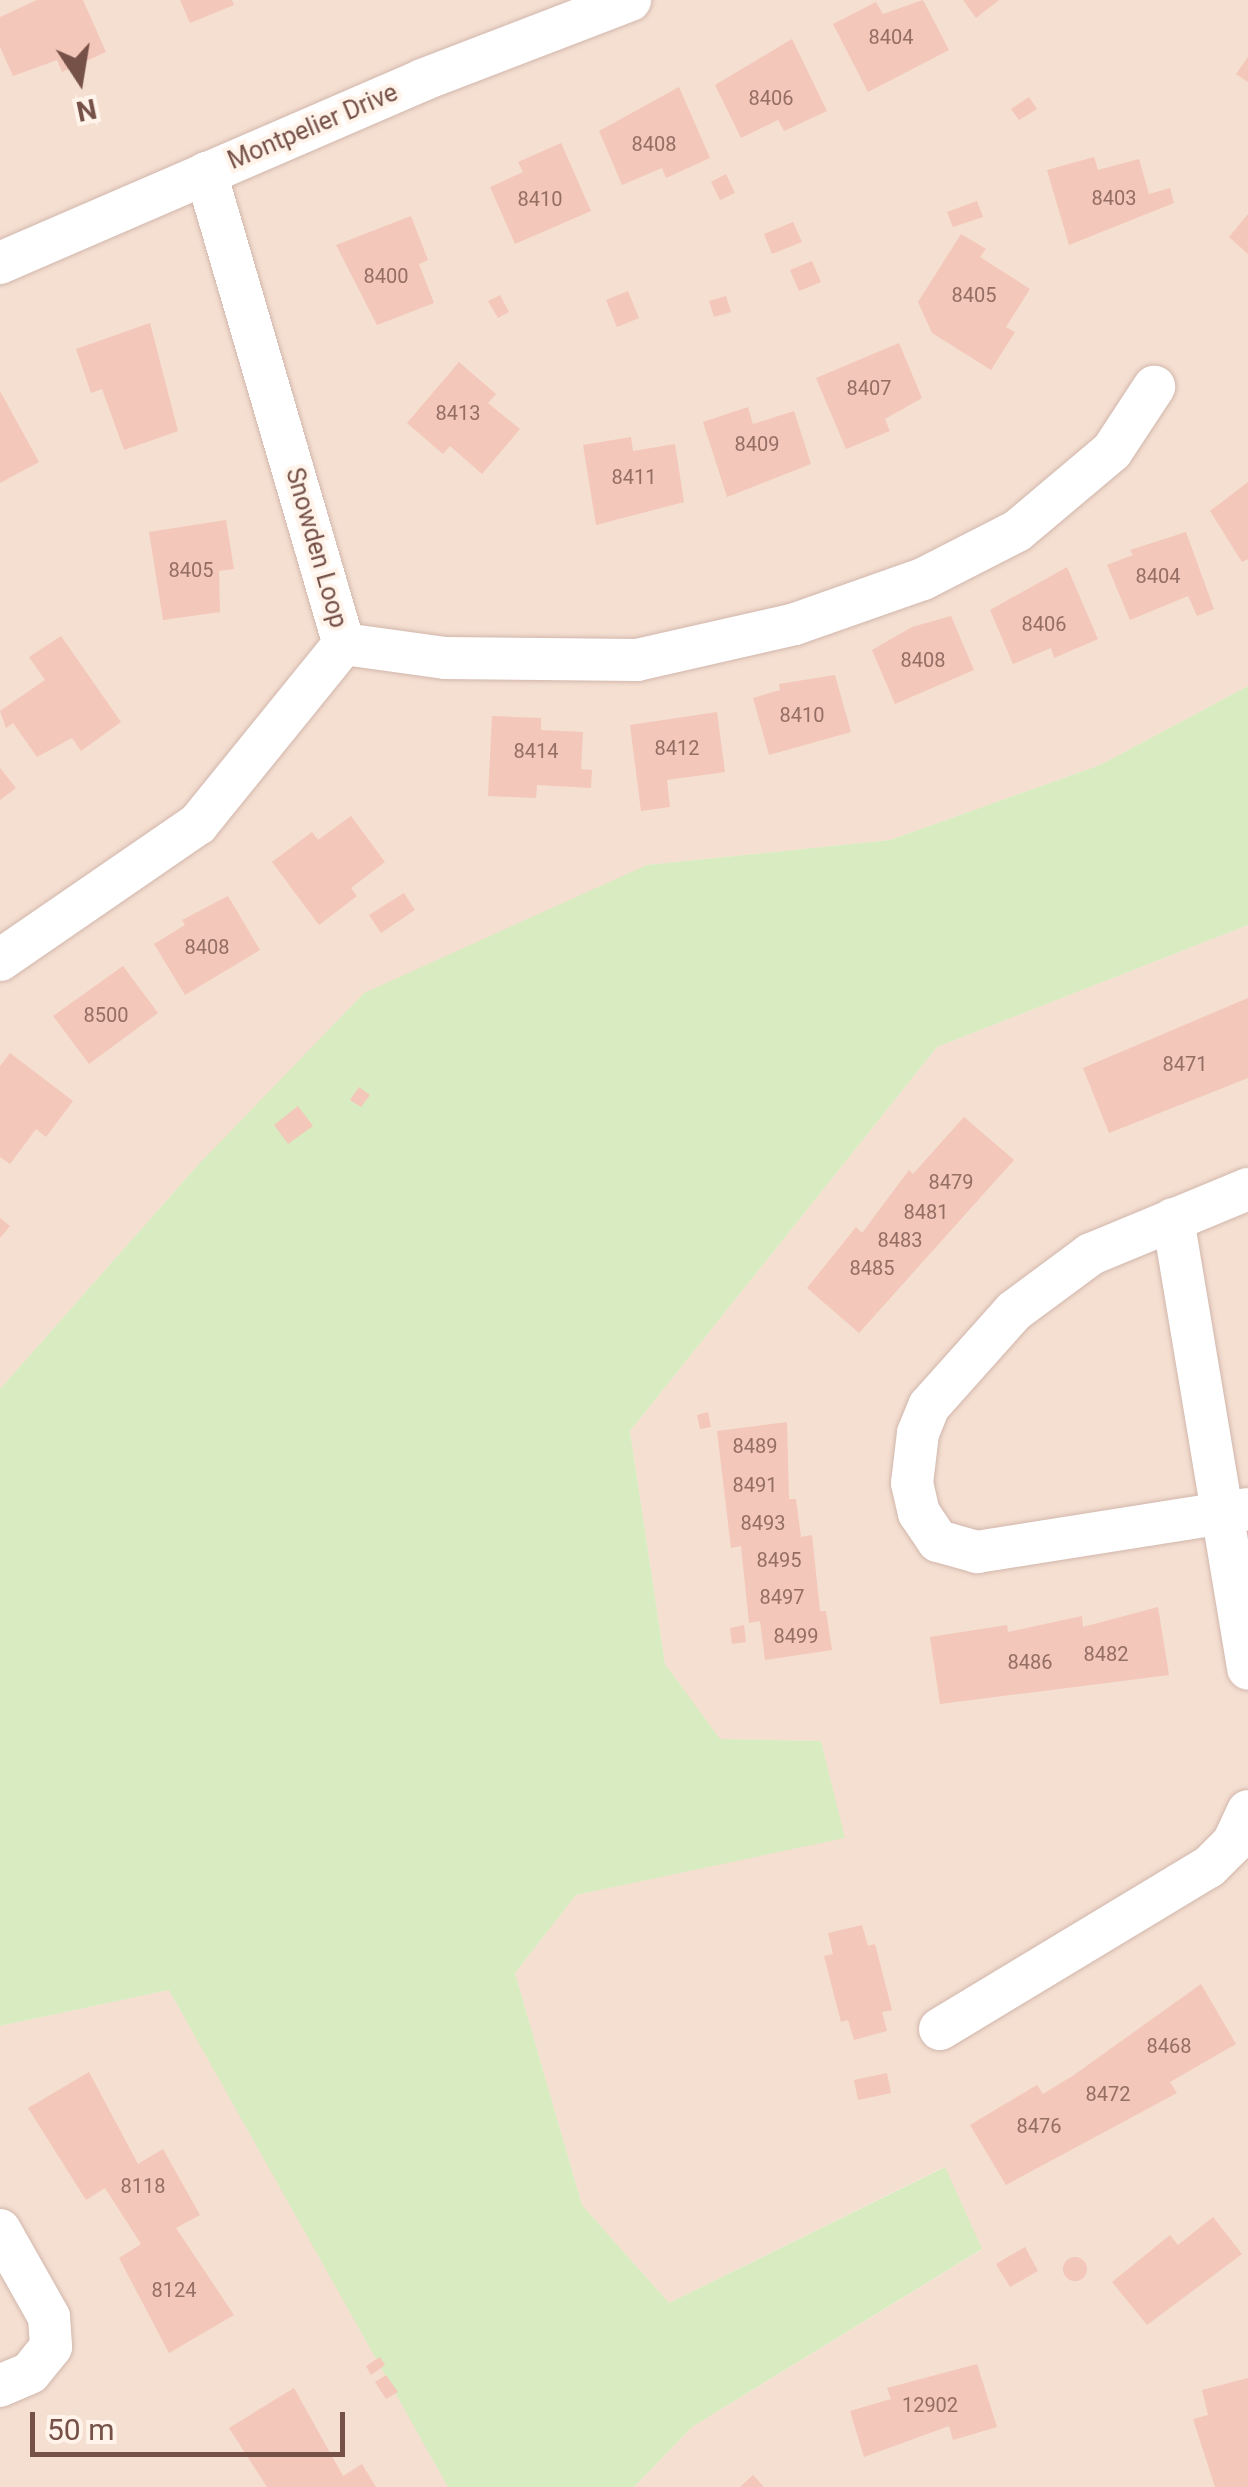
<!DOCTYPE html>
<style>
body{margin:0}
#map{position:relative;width:1248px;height:2487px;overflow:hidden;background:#fdeee3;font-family:Roboto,sans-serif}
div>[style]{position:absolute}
.residential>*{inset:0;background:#f5dfd1}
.green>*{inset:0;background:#d9ebc1}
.building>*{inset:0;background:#f3c7b9}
.round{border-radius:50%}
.roads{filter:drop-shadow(0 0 2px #d1b6ac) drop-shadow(0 0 2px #d1b6ac)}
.minor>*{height:42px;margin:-21px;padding:0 21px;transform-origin:21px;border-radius:21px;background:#fff}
span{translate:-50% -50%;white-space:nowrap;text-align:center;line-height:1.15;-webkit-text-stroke:8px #fff3ea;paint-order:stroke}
.number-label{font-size:20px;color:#956e64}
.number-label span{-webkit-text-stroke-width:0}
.street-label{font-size:25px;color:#765148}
.north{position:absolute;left:30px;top:30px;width:100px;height:100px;-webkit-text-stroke:8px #fff3ea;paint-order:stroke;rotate:168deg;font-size:28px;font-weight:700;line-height:40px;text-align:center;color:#765148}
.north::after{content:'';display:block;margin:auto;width:35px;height:45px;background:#765148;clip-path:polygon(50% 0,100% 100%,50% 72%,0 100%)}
.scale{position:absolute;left:30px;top:2412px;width:315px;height:45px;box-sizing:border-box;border:5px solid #765148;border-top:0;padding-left:12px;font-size:30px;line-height:35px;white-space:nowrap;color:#765148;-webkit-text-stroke:8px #fff3ea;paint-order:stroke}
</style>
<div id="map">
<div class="residential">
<div style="clip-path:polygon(0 0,1248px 0,1248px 686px,1100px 765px,890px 840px,647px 865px,197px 1166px,0 1389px)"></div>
<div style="clip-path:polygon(1248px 925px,1248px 2487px,634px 2487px,692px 2427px,981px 2250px,944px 2167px,669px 2303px,582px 2205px,515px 1973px,576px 1895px,844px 1837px,821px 1741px,719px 1739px,665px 1664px,630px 1431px,937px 1047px)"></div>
<div style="clip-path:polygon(169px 1990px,336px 2282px,448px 2487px,0 2487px,0 2026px)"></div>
</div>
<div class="green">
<div style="clip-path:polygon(1248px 686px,1248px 925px,937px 1047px,630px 1431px,665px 1664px,720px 1739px,821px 1741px,845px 1838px,576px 1895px,515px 1973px,582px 2205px,669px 2303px,945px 2167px,982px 2249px,692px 2427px,634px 2487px,448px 2487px,169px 1990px,0 2026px,0 1389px,197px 1166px,364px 993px,647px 865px,890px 840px,1100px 765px)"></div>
</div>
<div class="building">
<div style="clip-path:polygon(37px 0,83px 0,106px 52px,62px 72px,57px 60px,13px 76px,0 47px,0 17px)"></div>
<div style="clip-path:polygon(180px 0,232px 0,234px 5px,190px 23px)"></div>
<div style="clip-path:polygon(923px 0,949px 50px,868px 92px,833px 24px,876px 2px,883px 14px)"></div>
<div style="clip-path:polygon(963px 0,999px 0,976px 18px)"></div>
<div style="clip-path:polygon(792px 39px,827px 111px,784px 131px,778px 120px,741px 138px,715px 85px)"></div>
<div style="clip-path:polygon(1248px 57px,1248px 82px,1236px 74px)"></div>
<div style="clip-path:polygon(679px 87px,710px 158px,666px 178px,662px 168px,622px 185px,599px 131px)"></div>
<div style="clip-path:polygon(1029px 97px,1037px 109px,1019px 120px,1011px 109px)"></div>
<div style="clip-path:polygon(561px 143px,591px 211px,515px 244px,490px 187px,523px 172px,518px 162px)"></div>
<div style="clip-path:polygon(1094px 157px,1098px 170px,1139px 159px,1149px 194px,1170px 188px,1174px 203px,1069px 245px,1047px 170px)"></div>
<div style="clip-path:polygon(726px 174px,735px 193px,720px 200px,711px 182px)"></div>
<div style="clip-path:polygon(977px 201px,983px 217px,953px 227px,947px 212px)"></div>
<div style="clip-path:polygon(1248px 214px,1248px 254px,1229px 237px)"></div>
<div style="clip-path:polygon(411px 216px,428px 260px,419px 264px,434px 303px,377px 325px,336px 245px)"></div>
<div style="clip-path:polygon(793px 222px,802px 242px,772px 254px,764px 234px)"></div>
<div style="clip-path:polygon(961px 234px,986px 249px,980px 257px,1030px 289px,1006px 327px,1015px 332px,991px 370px,932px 333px,918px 302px)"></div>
<div style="clip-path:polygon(812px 261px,821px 282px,799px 291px,790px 270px)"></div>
<div style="clip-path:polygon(628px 291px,639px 318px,617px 327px,606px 300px)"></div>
<div style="clip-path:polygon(500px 295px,509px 312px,498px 318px,488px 301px)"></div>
<div style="clip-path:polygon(726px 296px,731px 312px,714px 317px,709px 301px)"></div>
<div style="clip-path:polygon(150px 323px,178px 431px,124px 450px,102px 389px,91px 393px,76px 349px)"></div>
<div style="clip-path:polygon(899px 343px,922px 398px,885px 419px,890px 431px,846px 449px,816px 378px)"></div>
<div style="clip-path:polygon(459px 362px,496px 394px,488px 403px,520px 429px,482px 474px,450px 446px,443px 454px,407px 423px)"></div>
<div style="clip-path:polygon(0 391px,39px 462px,0 483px)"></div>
<div style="clip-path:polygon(748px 407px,753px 424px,794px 411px,811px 464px,727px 497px,703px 422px)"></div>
<div style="clip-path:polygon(631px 437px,633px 451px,675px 444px,684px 502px,596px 525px,583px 445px)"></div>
<div style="clip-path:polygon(1248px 482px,1248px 559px,1242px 562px,1210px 511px)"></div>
<div style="clip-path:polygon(226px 520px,234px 569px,219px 571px,220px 612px,163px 620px,149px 532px)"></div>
<div style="clip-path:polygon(1186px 532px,1214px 609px,1197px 616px,1188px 596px,1130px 620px,1107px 565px,1133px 555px,1130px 550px)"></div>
<div style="clip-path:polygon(1067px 567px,1098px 639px,1054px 658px,1051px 648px,1013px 664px,990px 610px)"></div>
<div style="clip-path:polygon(951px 616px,974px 670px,895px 704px,872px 650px,912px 627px)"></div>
<div style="clip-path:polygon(61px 636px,121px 722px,81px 751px,72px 738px,37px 757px,13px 723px,6px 728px,0 711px,45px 680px,29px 657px)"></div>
<div style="clip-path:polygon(835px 675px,851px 732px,769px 755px,753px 698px,780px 690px,779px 684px)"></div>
<div style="clip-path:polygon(717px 712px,725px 772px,667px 780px,670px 807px,641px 811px,630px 725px)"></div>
<div style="clip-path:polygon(492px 716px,541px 718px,541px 730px,583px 732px,581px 769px,592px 770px,591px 788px,537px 785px,536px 798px,488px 796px)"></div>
<div style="clip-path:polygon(0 768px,16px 788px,0 800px)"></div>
<div style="clip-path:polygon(351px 816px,385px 862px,351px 888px,357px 896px,319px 925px,272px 862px,312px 832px,318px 840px)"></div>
<div style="clip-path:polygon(404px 893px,415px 910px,381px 933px,369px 915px)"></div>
<div style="clip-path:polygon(228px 896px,260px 950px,185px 995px,154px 944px,185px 925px,182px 920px)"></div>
<div style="clip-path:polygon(123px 966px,158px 1013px,89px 1064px,53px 1016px)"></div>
<div style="clip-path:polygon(1248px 998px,1248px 1078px,1109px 1133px,1083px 1068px)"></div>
<div style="clip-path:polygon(10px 1053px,73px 1101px,46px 1137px,36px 1129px,10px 1164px,0 1157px,0 1066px)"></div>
<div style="clip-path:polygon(359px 1087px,370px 1095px,361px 1107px,350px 1100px)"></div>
<div style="clip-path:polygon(298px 1106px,313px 1126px,288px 1144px,274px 1125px)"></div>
<div style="clip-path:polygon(964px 1117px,1014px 1160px,859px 1333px,807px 1288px,856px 1227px,862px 1233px,909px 1170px,913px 1174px)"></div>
<div style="clip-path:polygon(0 1218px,10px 1226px,0 1238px)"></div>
<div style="clip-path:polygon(708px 1412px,711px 1427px,700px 1429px,697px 1415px)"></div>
<div style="clip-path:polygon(787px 1422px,789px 1499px,796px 1499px,801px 1537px,812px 1535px,820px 1611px,826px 1611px,832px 1650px,765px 1660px,760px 1621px,749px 1623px,741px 1546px,731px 1548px,717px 1431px)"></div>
<div style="clip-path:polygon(1158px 1607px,1169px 1675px,940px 1704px,930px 1637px,1007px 1625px,1008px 1632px,1082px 1616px,1083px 1627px)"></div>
<div style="clip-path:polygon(744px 1625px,746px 1642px,732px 1644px,730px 1628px)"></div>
<div style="clip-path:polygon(862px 1925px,868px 1946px,875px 1944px,892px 2010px,882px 2012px,887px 2031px,854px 2040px,848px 2020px,841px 2022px,824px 1956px,833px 1954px,828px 1933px)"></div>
<div style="clip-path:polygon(1201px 1984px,1236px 2044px,1170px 2082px,1177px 2093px,1006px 2185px,970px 2125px,1037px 2085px,1043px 2094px,1074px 2075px)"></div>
<div style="clip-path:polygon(89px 2072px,138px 2164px,163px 2149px,200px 2215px,176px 2228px,234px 2315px,169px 2353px,119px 2258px,141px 2244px,105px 2188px,86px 2200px,28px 2108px)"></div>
<div style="clip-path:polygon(887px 2073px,891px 2093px,858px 2100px,854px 2080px)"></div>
<div style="clip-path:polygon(1213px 2217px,1242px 2254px,1147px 2325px,1112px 2282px,1170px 2235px,1178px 2245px)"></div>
<div style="clip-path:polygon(1025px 2247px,1038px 2271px,1010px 2287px,996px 2264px)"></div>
<div class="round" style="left:1063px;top:2257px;width:24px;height:24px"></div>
<div style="clip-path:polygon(380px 2357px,385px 2365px,371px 2375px,366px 2366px)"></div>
<div style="clip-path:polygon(977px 2364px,997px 2427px,953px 2440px,949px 2426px,864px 2457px,850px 2411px,891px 2399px,887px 2388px)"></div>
<div style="clip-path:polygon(386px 2375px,398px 2392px,386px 2399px,375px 2382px)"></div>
<div style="clip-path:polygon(1248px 2378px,1248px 2487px,1215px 2487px,1193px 2419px,1208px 2415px,1202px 2390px)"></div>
<div style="clip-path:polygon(294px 2388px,343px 2476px,362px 2464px,376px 2487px,267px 2487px,229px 2428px)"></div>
<div style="clip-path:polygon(753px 2475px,764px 2487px,740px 2487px)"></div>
</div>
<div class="roads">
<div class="minor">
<div style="left:206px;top:173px;width:491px;rotate:73.7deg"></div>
<div style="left:0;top:263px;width:460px;rotate:-23.4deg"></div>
<div style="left:422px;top:80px;width:223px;rotate:-21deg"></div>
<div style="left:344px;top:644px;width:102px;rotate:7.9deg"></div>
<div style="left:445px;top:658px;width:192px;rotate:0.6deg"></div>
<div style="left:637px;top:660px;width:162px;rotate:-12.8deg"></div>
<div style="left:795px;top:624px;width:136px;rotate:-19.4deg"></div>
<div style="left:923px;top:579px;width:106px;rotate:-27.1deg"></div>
<div style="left:1017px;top:531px;width:124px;rotate:-40.1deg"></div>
<div style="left:1112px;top:451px;width:77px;rotate:-56.7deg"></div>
<div style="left:0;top:960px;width:240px;rotate:-34.5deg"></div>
<div style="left:198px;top:824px;width:232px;rotate:-51deg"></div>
<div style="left:1248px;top:1189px;width:170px;rotate:157.5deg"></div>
<div style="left:1091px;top:1254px;width:96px;rotate:143.5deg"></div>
<div style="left:1014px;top:1311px;width:127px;rotate:131.8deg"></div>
<div style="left:929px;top:1406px;width:29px;rotate:112deg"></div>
<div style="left:918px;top:1433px;width:50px;rotate:96.8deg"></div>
<div style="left:912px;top:1483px;width:31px;rotate:77deg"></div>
<div style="left:919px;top:1513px;width:34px;rotate:56deg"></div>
<div style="left:938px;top:1541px;width:41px;rotate:15.8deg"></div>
<div style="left:977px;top:1552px;width:274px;rotate:-9deg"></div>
<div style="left:1173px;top:1219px;width:456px;rotate:80.5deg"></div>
<div style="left:940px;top:2029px;width:314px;rotate:-31.1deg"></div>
<div style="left:1209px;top:1867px;width:34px;rotate:-45deg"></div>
<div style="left:1233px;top:1843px;width:35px;rotate:-65deg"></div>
<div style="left:0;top:2230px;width:100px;rotate:60.6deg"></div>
<div style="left:49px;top:2317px;width:30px;rotate:86deg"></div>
<div style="left:51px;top:2347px;width:33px;rotate:129deg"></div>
<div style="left:30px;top:2373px;width:33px;rotate:157deg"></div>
</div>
</div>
<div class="number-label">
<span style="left:891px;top:37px">8404</span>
<span style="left:771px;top:98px">8406</span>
<span style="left:654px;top:144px">8408</span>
<span style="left:1114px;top:198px">8403</span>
<span style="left:540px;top:199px">8410</span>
<span style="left:386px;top:276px">8400</span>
<span style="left:974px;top:295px">8405</span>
<span style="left:869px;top:388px">8407</span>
<span style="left:458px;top:413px">8413</span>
<span style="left:757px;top:444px">8409</span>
<span style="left:634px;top:477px">8411</span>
<span style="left:191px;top:570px">8405</span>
<span style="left:1158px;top:576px">8404</span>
<span style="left:1044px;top:624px">8406</span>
<span style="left:923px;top:660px">8408</span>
<span style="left:802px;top:715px">8410</span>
<span style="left:677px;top:748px">8412</span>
<span style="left:536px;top:751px">8414</span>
<span style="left:207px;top:947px">8408</span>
<span style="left:106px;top:1015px">8500</span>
<span style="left:1185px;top:1064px">8471</span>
<span style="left:951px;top:1182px">8479</span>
<span style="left:926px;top:1212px">8481</span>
<span style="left:900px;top:1240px">8483</span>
<span style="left:872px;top:1268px">8485</span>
<span style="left:755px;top:1446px">8489</span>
<span style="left:755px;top:1485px">8491</span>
<span style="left:763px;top:1523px">8493</span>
<span style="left:779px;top:1560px">8495</span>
<span style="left:782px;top:1597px">8497</span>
<span style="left:796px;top:1636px">8499</span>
<span style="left:1106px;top:1654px">8482</span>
<span style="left:1030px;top:1662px">8486</span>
<span style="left:1169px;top:2046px">8468</span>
<span style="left:1108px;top:2094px">8472</span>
<span style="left:1039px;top:2126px">8476</span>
<span style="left:143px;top:2186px">8118</span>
<span style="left:174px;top:2290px">8124</span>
<span style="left:930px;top:2405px">12902</span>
</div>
<div class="street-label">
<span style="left:313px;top:127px;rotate:-23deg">Montpelier Drive</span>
<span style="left:316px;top:548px;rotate:74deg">Snowden Loop</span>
</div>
<div class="north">N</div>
<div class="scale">50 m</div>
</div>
